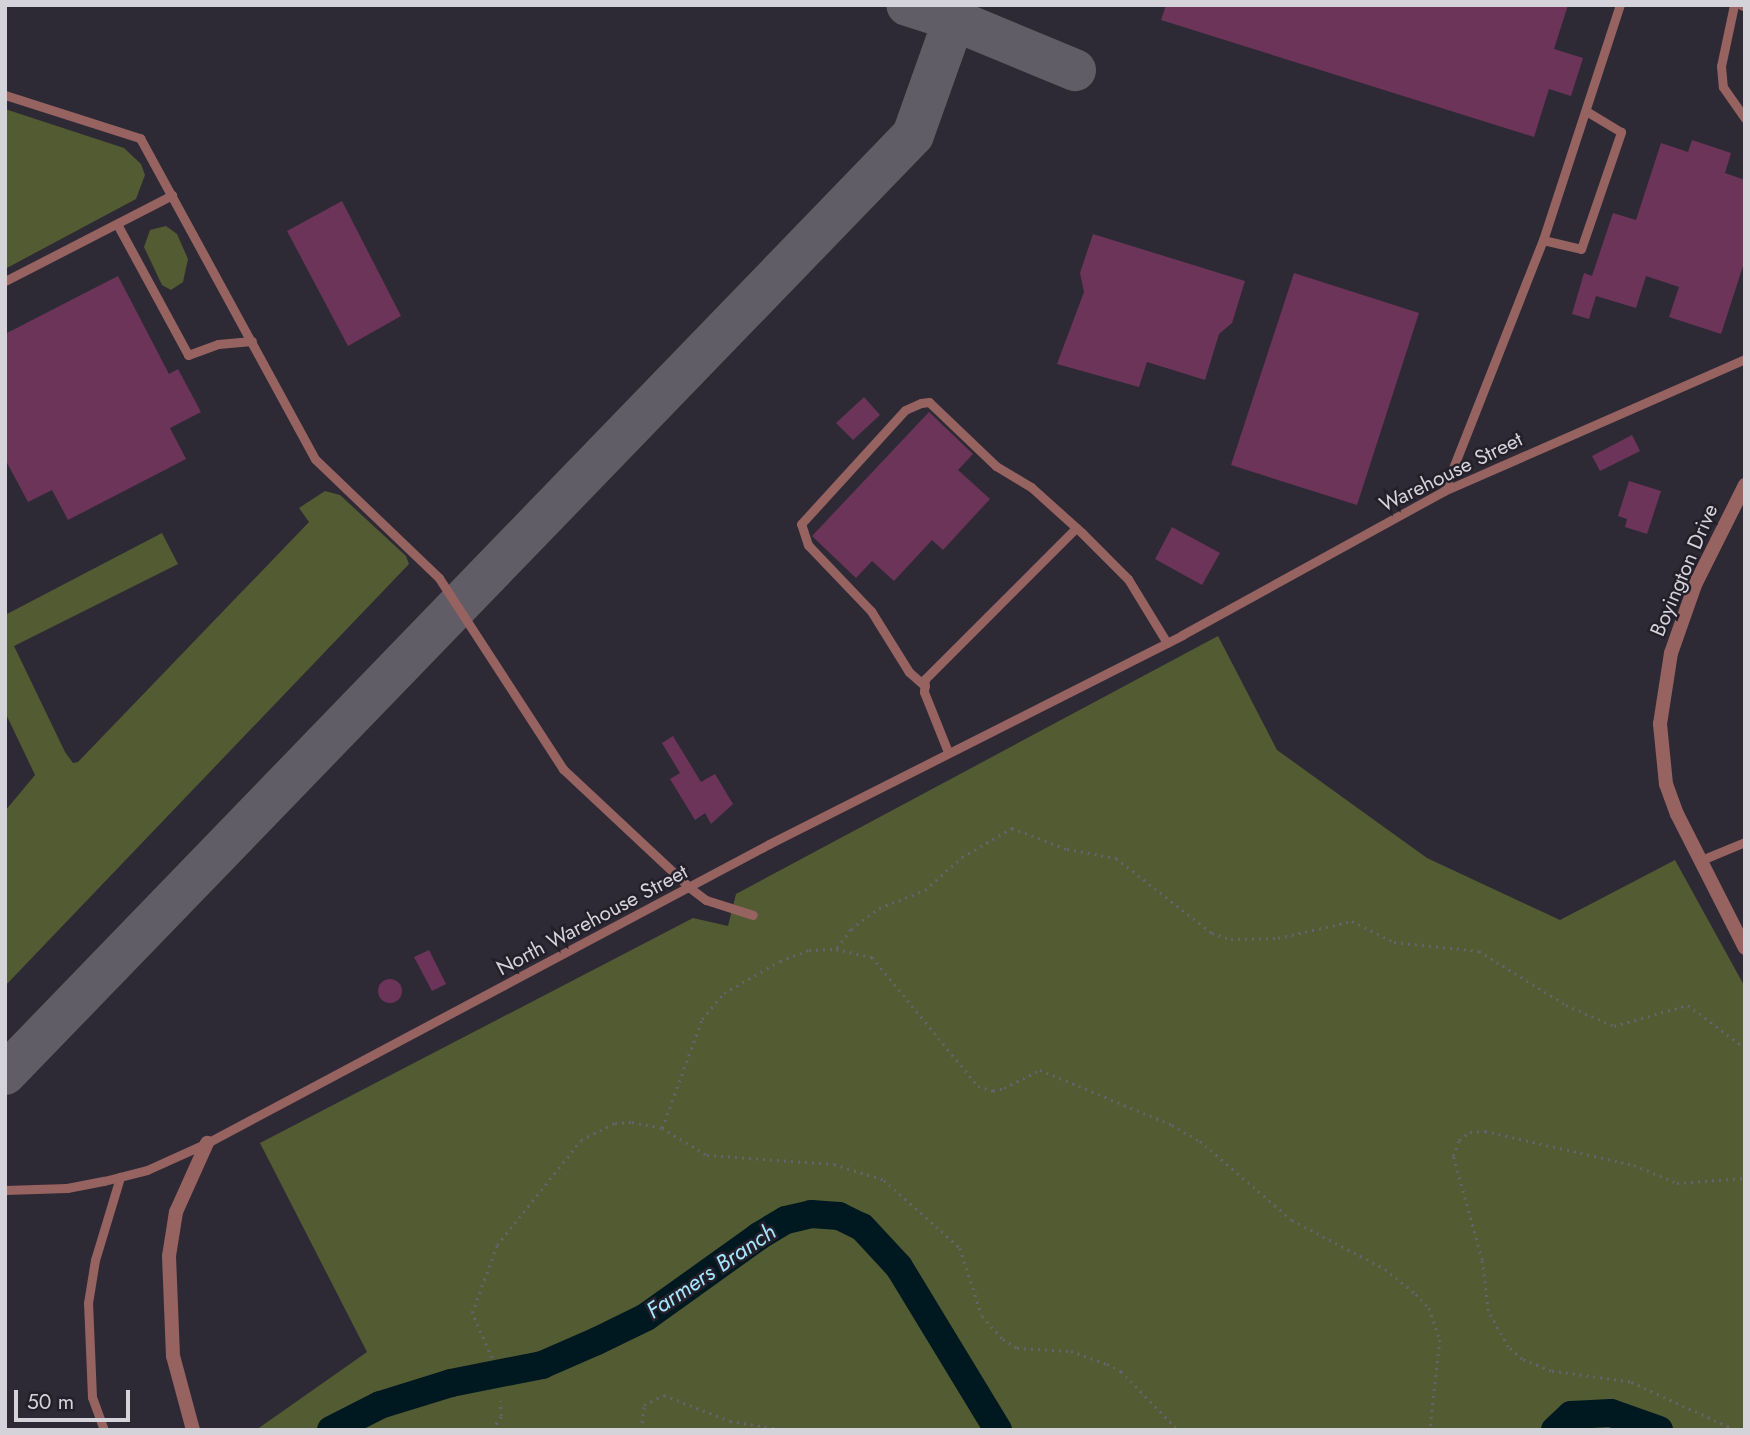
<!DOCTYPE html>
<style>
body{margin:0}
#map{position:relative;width:1750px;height:1435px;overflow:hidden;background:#2e2a35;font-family:Jost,sans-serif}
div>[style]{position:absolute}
.green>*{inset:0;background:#525b31}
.river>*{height:28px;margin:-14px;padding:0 14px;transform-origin:14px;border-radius:14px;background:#001921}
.taxiway>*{height:42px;margin:-21px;padding:0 21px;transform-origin:21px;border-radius:21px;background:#605d66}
.building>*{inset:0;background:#6b3458}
.round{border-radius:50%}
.path>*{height:2.5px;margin-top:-1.25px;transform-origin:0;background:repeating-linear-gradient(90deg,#66626c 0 2px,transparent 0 7px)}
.service>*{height:9px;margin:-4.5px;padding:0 4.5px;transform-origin:4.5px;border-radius:4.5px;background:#976361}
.minor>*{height:14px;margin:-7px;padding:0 7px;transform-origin:7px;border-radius:7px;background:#976361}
span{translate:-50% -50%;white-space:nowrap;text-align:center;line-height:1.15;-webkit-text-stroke:5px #24202b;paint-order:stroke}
.street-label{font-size:21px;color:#d5d3da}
.water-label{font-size:23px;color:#a5e7fd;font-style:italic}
.frame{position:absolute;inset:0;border:7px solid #d5d3da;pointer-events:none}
.scale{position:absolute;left:14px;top:1390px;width:116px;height:32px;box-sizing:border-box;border:4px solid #d5d3da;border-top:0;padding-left:9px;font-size:21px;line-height:24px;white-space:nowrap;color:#d5d3da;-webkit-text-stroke:5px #24202b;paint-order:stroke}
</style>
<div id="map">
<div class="green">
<div style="clip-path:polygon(5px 109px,124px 148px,141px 164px,145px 175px,136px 199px,5px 269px)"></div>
<div style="clip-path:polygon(166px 226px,177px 234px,188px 259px,183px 282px,171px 290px,162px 285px,144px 247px,150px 230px)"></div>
<div style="clip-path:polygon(325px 491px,340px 495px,406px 556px,409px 564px,5px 986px,5px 811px,35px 775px,5px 712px,5px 615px,162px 533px,178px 564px,14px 646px,65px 752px,73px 763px,78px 762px,309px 522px,299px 508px)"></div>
<div style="clip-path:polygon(1218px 636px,1277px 750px,1427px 858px,1560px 920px,1675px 860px,1745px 987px,1745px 1430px,256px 1430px,367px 1352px,260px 1143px,693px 918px,728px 926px,736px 894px)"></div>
</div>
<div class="river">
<div style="left:331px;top:1430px;width:55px;rotate:-27deg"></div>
<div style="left:380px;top:1405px;width:74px;rotate:-17.2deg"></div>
<div style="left:451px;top:1383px;width:93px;rotate:-11.2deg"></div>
<div style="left:542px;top:1365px;width:60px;rotate:-23.6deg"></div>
<div style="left:597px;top:1341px;width:55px;rotate:-26.1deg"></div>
<div style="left:646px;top:1317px;width:139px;rotate:-35.6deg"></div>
<div style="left:759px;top:1236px;width:31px;rotate:-31deg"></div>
<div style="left:786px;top:1220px;width:26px;rotate:-13deg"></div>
<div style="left:811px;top:1214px;width:28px;rotate:4deg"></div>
<div style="left:839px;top:1216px;width:25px;rotate:26deg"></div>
<div style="left:862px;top:1227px;width:54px;rotate:47.2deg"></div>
<div style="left:899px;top:1267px;width:191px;rotate:58.7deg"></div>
<div style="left:1555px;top:1430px;width:22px;rotate:-43deg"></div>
<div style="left:1571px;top:1415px;width:40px;rotate:-2.9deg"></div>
<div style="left:1611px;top:1413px;width:51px;rotate:19.5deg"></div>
</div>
<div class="taxiway">
<div style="left:953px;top:5px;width:15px;rotate:86deg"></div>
<div style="left:954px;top:20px;width:131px;rotate:22.5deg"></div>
<div style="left:5px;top:1074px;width:1306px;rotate:-45.96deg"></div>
<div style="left:913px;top:135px;width:122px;rotate:-70.4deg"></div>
<div style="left:954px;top:20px;width:49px;rotate:-162.3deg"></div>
</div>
<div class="building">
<div style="clip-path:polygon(1166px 5px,1568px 5px,1554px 49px,1583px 58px,1571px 96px,1549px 89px,1534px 137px,1161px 20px)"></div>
<div style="clip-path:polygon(1692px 140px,1731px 153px,1725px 173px,1745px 180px,1745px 260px,1721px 334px,1669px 317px,1679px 287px,1646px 276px,1636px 308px,1596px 296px,1589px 319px,1572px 314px,1584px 273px,1592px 276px,1613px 213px,1636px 220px,1661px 143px,1688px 152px)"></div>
<div style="clip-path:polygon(342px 201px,401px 316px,348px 346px,287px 231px)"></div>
<div style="clip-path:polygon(1093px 234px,1245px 281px,1232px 323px,1219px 334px,1205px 380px,1147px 362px,1139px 387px,1057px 364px,1084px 292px,1080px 273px)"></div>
<div style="clip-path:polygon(1294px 273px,1419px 313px,1357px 505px,1231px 465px)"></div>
<div style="clip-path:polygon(118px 276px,169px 374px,178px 369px,201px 412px,170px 428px,186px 459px,68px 520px,52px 490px,28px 502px,5px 459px,5px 334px)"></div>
<div style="clip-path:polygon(864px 397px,880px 415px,853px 440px,836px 423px)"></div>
<div style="clip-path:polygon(929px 412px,973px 454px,958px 470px,990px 499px,943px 550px,932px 540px,894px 581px,872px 561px,856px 578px,812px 536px)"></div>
<div style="clip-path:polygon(1632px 435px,1640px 451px,1600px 471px,1592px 456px)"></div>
<div style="clip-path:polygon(1629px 481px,1661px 491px,1647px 534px,1625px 527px,1627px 519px,1618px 516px)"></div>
<div style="clip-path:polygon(1172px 527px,1220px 553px,1202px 585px,1155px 559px)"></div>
<div style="clip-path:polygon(673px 736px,701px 782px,715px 774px,733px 804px,711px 824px,705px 813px,695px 820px,670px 779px,680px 773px,662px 743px)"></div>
<div style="clip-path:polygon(429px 950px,446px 984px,432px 991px,414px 957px)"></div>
<div class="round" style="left:378px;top:979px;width:24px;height:24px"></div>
</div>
<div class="path">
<div style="left:837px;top:948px;width:24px;rotate:-54deg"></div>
<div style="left:851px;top:929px;width:35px;rotate:-37deg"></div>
<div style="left:879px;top:908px;width:49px;rotate:-21.4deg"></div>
<div style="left:925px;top:890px;width:50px;rotate:-41.7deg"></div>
<div style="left:962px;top:857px;width:58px;rotate:-30.1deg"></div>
<div style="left:1012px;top:828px;width:59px;rotate:20.9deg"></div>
<div style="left:1067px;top:849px;width:50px;rotate:10.4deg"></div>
<div style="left:1116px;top:858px;width:122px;rotate:38deg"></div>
<div style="left:1212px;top:933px;width:20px;rotate:18deg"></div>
<div style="left:1231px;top:939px;width:47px;rotate:-1.2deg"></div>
<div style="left:1278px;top:938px;width:76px;rotate:-12.9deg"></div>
<div style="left:1352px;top:921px;width:47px;rotate:26.6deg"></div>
<div style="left:1394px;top:942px;width:85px;rotate:6deg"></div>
<div style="left:1479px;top:951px;width:102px;rotate:31.8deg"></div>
<div style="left:1566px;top:1005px;width:52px;rotate:23.6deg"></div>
<div style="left:1614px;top:1026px;width:77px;rotate:-15.8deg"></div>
<div style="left:1688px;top:1005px;width:71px;rotate:37deg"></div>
<div style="left:662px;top:1128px;width:116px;rotate:-69.8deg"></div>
<div style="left:702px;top:1019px;width:34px;rotate:-50deg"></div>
<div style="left:724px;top:993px;width:64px;rotate:-29.7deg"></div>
<div style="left:780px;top:961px;width:31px;rotate:-21deg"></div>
<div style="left:809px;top:950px;width:27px;rotate:-2deg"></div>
<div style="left:836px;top:949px;width:37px;rotate:13deg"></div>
<div style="left:872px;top:957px;width:167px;rotate:50.6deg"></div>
<div style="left:978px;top:1086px;width:16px;rotate:18deg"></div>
<div style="left:993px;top:1091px;width:11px;rotate:-15deg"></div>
<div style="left:1004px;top:1088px;width:40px;rotate:-26.6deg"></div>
<div style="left:1040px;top:1070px;width:143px;rotate:22.6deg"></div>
<div style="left:1172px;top:1125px;width:32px;rotate:30deg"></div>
<div style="left:1200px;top:1141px;width:121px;rotate:40.7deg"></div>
<div style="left:1292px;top:1220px;width:105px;rotate:27.8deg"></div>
<div style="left:1385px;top:1269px;width:40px;rotate:39deg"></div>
<div style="left:1416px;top:1294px;width:19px;rotate:47deg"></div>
<div style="left:1429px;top:1308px;width:34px;rotate:71deg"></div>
<div style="left:1440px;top:1340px;width:91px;rotate:96.3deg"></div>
<div style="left:492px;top:1358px;width:49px;rotate:-114deg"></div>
<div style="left:472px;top:1313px;width:72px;rotate:-69.8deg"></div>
<div style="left:497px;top:1245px;width:134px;rotate:-51.3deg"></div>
<div style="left:581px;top:1140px;width:38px;rotate:-27deg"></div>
<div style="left:615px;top:1123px;width:17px;rotate:-3deg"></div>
<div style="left:632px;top:1122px;width:31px;rotate:11deg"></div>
<div style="left:662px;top:1128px;width:52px;rotate:31deg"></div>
<div style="left:707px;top:1155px;width:127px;rotate:4.1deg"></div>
<div style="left:834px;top:1164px;width:52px;rotate:17.7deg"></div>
<div style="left:884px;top:1180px;width:102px;rotate:41.8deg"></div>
<div style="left:960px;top:1248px;width:71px;rotate:72.1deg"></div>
<div style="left:982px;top:1316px;width:31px;rotate:48deg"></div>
<div style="left:1003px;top:1339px;width:17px;rotate:33deg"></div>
<div style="left:1017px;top:1348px;width:54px;rotate:3.2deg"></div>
<div style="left:1071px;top:1351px;width:38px;rotate:20deg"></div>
<div style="left:1107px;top:1364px;width:16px;rotate:27deg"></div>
<div style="left:1121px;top:1371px;width:82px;rotate:46deg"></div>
<div style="left:492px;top:1430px;width:17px;rotate:-57deg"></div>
<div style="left:501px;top:1416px;width:15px;rotate:-94deg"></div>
<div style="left:641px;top:1430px;width:25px;rotate:-83deg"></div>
<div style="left:644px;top:1405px;width:22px;rotate:-27deg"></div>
<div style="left:664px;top:1395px;width:71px;rotate:21.5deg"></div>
<div style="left:730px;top:1421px;width:56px;rotate:9.3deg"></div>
<div style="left:1735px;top:1430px;width:115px;rotate:-155.4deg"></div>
<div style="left:1630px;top:1382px;width:80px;rotate:-172.1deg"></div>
<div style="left:1551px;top:1371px;width:31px;rotate:-158deg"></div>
<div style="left:1522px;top:1359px;width:18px;rotate:-139deg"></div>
<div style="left:1508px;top:1347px;width:41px;rotate:-119.1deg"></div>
<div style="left:1488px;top:1311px;width:51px;rotate:-96.7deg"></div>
<div style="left:1482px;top:1260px;width:108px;rotate:-105.6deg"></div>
<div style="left:1453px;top:1156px;width:17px;rotate:-69deg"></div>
<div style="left:1459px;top:1140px;width:14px;rotate:-36deg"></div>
<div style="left:1470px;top:1132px;width:15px;rotate:-4deg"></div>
<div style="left:1485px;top:1131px;width:153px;rotate:12.9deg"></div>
<div style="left:1634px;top:1165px;width:47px;rotate:22.7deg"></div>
<div style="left:1677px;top:1183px;width:68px;rotate:-4.2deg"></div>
</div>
<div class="service">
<div style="left:1734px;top:5px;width:62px;rotate:102deg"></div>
<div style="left:1721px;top:66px;width:21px;rotate:85deg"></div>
<div style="left:1723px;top:87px;width:38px;rotate:55deg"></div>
<div style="left:1741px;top:5px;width:4px;rotate:27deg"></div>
<div style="left:5px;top:95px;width:142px;rotate:17.7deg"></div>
<div style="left:140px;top:138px;width:366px;rotate:61.4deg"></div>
<div style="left:315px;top:459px;width:172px;rotate:43.8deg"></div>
<div style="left:439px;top:578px;width:228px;rotate:57deg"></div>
<div style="left:563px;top:769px;width:174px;rotate:43.1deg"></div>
<div style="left:690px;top:888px;width:20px;rotate:37deg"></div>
<div style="left:706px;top:900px;width:49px;rotate:17.7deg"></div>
<div style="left:117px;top:224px;width:149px;rotate:61.5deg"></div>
<div style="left:188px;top:355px;width:32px;rotate:-20deg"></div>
<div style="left:218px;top:344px;width:34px;rotate:-5deg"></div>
<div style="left:1543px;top:240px;width:39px;rotate:13deg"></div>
<div style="left:1581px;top:249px;width:124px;rotate:-71.1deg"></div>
<div style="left:1621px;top:132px;width:41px;rotate:-149deg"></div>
<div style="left:5px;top:281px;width:188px;rotate:-27.2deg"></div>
<div style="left:1444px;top:491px;width:270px;rotate:-68.5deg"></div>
<div style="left:1543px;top:240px;width:247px;rotate:-71.9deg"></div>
<div style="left:925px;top:686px;width:21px;rotate:-139deg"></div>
<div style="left:909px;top:672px;width:72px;rotate:-121.9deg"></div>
<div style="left:871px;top:611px;width:91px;rotate:-133.7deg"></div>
<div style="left:808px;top:545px;width:22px;rotate:-108deg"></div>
<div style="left:801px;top:524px;width:154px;rotate:-47.6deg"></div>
<div style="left:905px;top:410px;width:17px;rotate:-24deg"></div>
<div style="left:921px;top:403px;width:8px;rotate:-7deg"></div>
<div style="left:929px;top:402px;width:93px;rotate:43.7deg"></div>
<div style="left:996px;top:466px;width:41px;rotate:31deg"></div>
<div style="left:1031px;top:487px;width:69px;rotate:42deg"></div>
<div style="left:1082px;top:533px;width:65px;rotate:45deg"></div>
<div style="left:1128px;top:579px;width:75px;rotate:58.6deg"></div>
<div style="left:948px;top:752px;width:65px;rotate:-111.8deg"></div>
<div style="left:924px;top:692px;width:13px;rotate:-86deg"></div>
<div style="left:925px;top:679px;width:214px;rotate:-45deg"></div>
<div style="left:1699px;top:861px;width:50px;rotate:-22.4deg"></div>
<div style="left:5px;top:1190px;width:62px;rotate:-1.8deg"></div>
<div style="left:67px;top:1188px;width:38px;rotate:-11deg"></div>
<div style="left:104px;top:1181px;width:44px;rotate:-14.3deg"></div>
<div style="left:147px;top:1170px;width:66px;rotate:-24.2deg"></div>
<div style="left:207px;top:1143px;width:637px;rotate:-28.01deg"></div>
<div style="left:769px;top:844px;width:463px;rotate:-26.8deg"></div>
<div style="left:1182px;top:635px;width:299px;rotate:-28.8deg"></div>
<div style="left:1444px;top:491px;width:329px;rotate:-23.7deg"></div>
<div style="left:104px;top:1430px;width:35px;rotate:-110deg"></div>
<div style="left:92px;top:1397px;width:94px;rotate:-92.4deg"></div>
<div style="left:88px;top:1303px;width:44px;rotate:-80.8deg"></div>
<div style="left:95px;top:1260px;width:87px;rotate:-73.2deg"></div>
</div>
<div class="minor">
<div style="left:1745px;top:485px;width:112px;rotate:116.6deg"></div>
<div style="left:1695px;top:585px;width:72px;rotate:109.4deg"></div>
<div style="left:1671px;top:653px;width:72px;rotate:98.8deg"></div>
<div style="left:1660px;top:724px;width:60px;rotate:84.3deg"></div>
<div style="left:1666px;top:784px;width:32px;rotate:70deg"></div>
<div style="left:1677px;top:814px;width:150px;rotate:63.1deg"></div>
<div style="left:193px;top:1430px;width:77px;rotate:-105.1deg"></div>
<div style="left:173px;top:1356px;width:100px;rotate:-92.3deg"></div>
<div style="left:169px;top:1256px;width:45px;rotate:-81deg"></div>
<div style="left:176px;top:1212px;width:76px;rotate:-65.8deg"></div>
</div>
<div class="street-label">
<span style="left:1451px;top:472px;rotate:-26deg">Warehouse Street</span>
<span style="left:1684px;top:570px;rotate:-67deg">Boyington Drive</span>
<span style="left:592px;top:920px;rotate:-28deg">North Warehouse Street</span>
</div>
<div class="water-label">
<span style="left:711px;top:1271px;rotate:-34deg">Farmers Branch</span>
</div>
<div class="frame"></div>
<div class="scale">50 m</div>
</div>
